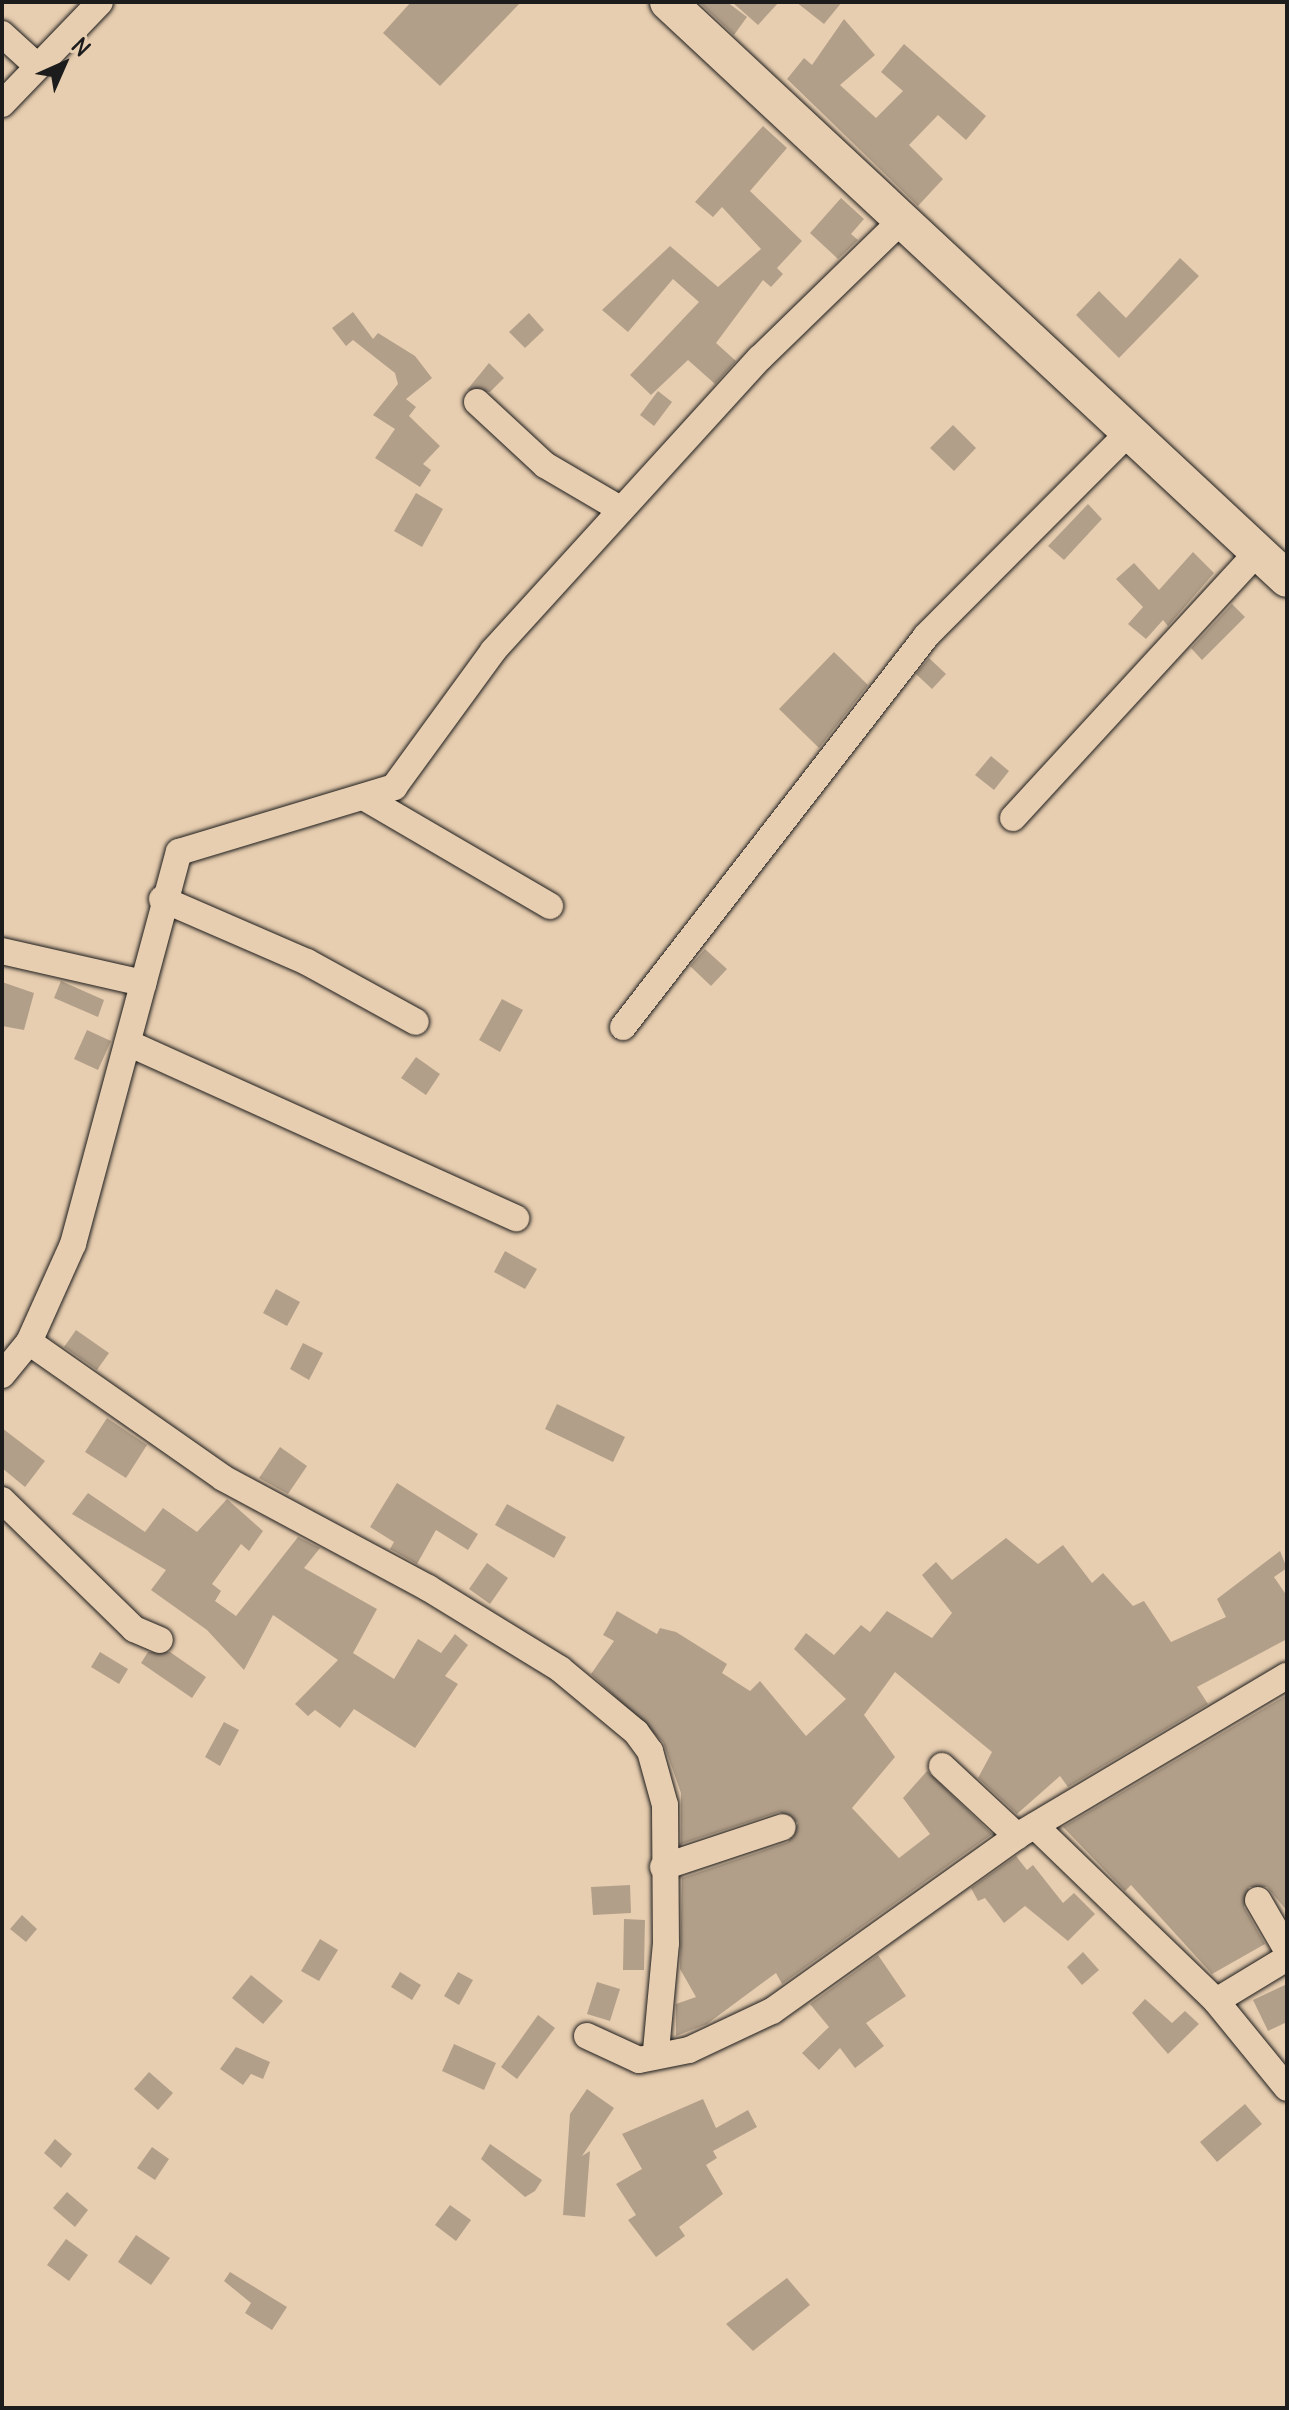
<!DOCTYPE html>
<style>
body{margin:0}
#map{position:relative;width:1289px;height:2410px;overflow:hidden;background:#e8ceb0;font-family:Delius,sans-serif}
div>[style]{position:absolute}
.building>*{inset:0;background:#b29f89}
.roads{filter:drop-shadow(0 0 2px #1c1c1c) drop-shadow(0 0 2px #1c1c1c)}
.street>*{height:26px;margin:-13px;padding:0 13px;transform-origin:13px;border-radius:13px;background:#e8ceb0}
.secondary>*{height:36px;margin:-18px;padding:0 18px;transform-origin:18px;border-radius:18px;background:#e8ceb0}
span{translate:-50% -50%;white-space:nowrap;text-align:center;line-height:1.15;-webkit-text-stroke:6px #e8ceb0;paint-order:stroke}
.frame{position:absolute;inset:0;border:4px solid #1c1c1c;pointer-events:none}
.north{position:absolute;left:24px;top:24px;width:80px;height:80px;-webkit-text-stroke:6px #e8ceb0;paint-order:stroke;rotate:45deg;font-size:22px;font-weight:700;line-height:32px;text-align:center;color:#1c1c1c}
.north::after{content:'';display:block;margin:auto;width:28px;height:36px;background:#1c1c1c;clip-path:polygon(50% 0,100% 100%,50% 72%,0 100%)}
</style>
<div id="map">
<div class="building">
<div style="clip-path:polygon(411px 2px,521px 2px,440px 86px,383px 33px)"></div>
<div style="clip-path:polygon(699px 2px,727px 2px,747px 17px,734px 35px)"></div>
<div style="clip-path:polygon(732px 2px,779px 2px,758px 25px)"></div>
<div style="clip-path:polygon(796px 2px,842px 2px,824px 24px)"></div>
<div style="clip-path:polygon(844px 19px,875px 55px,840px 85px,876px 118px,903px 91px,881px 72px,904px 44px,986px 116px,966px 140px,938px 115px,909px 145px,943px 179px,918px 206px,787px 79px,804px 58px,812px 65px)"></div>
<div style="clip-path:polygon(763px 126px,787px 148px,750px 191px,802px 241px,777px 268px,783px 274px,771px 287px,763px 280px,716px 343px,736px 361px,715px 384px,688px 360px,651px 395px,630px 375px,699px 302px,673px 279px,628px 332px,602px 310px,670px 246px,718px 287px,761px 249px,722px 207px,713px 217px,695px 202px)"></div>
<div style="clip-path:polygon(841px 198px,864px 219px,851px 234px,858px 240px,838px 259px,810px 233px)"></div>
<div style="clip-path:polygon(1180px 258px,1199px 276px,1119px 358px,1076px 315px,1099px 291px,1126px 318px)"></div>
<div style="clip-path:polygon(353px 312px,373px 339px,378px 333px,415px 356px,432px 378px,406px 399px,416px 407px,409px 416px,440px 446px,423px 464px,431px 470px,420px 487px,375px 458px,395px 429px,373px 415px,398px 384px,395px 373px,353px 340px,346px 346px,332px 328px)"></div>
<div style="clip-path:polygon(529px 313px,544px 330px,525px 348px,509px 332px)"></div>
<div style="clip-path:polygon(489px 363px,504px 378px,490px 392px,467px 390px)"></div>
<div style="clip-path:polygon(658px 391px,672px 402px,654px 426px,640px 415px)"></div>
<div style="clip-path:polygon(953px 425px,976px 448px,954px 471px,930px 448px)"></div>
<div style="clip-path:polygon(416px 493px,443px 509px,422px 547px,394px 531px)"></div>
<div style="clip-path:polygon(1088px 504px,1102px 519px,1064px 560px,1048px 546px)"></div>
<div style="clip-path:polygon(1193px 552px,1214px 573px,1168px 626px,1163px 620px,1146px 639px,1128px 624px,1143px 607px,1116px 579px,1134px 563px,1159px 590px)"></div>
<div style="clip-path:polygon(1232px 604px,1245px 617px,1202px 660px,1191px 648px)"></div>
<div style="clip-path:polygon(834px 652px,868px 685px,819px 748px,779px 709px)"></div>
<div style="clip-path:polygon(929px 658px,946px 674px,932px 689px,916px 674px)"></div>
<div style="clip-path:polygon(991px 756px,1009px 771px,994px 790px,975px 775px)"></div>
<div style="clip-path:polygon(705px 949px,727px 969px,711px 986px,690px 966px)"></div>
<div style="clip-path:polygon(61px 981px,104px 1000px,98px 1017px,54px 998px)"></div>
<div style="clip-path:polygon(2px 982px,34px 993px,24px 1030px,2px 1026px)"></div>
<div style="clip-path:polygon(502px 999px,523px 1010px,500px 1052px,479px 1040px)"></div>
<div style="clip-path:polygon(87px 1030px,111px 1041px,98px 1070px,74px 1059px)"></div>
<div style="clip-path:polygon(416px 1057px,440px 1074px,426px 1095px,401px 1078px)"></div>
<div style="clip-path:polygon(505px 1251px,537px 1269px,525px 1289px,494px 1272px)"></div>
<div style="clip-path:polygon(276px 1289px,300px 1302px,287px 1326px,263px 1313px)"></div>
<div style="clip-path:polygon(76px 1330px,109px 1353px,97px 1370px,64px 1347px)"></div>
<div style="clip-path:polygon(303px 1343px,323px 1353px,309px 1380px,290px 1369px)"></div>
<div style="clip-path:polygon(557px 1404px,625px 1437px,613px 1462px,545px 1429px)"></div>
<div style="clip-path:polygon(107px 1418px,147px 1445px,126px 1478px,85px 1452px)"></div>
<div style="clip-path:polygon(2px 1428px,45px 1461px,25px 1487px,2px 1468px)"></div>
<div style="clip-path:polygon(280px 1447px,307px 1466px,288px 1494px,259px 1478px)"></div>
<div style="clip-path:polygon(397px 1483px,478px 1534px,468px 1550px,436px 1530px,417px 1564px,390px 1549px,394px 1542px,370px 1527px)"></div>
<div style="clip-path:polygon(88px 1493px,145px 1532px,163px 1508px,197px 1532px,227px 1499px,263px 1531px,249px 1551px,241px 1544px,212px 1584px,221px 1591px,215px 1601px,236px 1616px,298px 1537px,320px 1548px,304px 1568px,377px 1609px,353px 1653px,394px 1679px,418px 1639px,441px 1653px,455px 1634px,468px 1645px,445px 1676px,458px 1684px,415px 1748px,354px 1709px,340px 1728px,315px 1710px,308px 1716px,295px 1704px,338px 1660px,273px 1615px,244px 1670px,207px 1630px,151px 1590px,166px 1570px,72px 1514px)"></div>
<div style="clip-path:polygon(507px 1504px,566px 1537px,554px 1558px,495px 1525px)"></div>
<div style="clip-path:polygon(1006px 1538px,1038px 1564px,1063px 1545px,1092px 1583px,1103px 1573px,1133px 1606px,1144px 1601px,1171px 1642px,1226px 1617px,1217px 1599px,1280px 1551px,1287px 1568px,1274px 1577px,1287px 1596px,1287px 1639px,1197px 1687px,1208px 1704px,1068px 1787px,1060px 1776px,1017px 1814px,978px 1778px,992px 1752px,895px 1672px,864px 1715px,895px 1757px,852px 1808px,899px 1858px,930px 1834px,903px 1798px,927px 1771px,992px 1834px,782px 1984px,776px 1973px,707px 2024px,676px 2036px,676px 2004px,696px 1997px,680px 1969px,682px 1878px,788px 1842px,798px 1823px,779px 1812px,681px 1844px,681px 1793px,663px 1742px,591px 1674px,614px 1641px,603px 1635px,617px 1611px,657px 1634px,660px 1628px,676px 1632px,727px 1664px,722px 1673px,750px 1691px,760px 1681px,806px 1736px,846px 1699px,794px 1649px,806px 1633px,834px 1655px,861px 1625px,870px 1632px,887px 1611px,932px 1638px,952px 1613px,922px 1575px,936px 1562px,952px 1580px)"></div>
<div style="clip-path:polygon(487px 1563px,508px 1578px,490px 1604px,469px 1589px)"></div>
<div style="clip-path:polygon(100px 1652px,128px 1669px,119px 1684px,91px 1667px)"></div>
<div style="clip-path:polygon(148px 1652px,170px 1652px,206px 1677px,192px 1698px,141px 1663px)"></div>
<div style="clip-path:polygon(1287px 1695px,1287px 1911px,1267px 1887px,1249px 1887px,1244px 1907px,1265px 1944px,1212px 1974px,1131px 1885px,1125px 1891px,1063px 1827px)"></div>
<div style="clip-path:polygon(224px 1722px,239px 1730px,220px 1766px,205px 1757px)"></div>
<div style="clip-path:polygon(1016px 1856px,1027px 1870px,1033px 1865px,1063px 1903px,1074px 1893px,1095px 1914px,1068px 1941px,1025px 1906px,1004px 1923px,985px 1898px,978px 1901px,971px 1888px)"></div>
<div style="clip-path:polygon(630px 1885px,631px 1913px,593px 1915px,591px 1887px)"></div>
<div style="clip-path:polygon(22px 1915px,37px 1929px,26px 1942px,10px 1929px)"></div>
<div style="clip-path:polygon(624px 1919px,645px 1920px,644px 1970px,623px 1970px)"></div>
<div style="clip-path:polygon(320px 1939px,338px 1950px,319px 1981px,301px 1971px)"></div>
<div style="clip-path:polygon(1083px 1952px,1099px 1970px,1082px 1985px,1067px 1967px)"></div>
<div style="clip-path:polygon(878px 1955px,906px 1996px,866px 2023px,884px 2046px,855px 2068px,840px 2048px,819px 2070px,802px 2053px,829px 2027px,810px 2004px)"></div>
<div style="clip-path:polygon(400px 1972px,421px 1985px,412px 2000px,391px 1987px)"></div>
<div style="clip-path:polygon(458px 1972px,473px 1980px,459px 2005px,444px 1996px)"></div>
<div style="clip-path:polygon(251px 1975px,283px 2001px,263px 2024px,232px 1998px)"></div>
<div style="clip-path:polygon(597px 1982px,620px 1989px,610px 2021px,587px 2014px)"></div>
<div style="clip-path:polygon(1287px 1984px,1287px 2022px,1268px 2031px,1253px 2000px)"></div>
<div style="clip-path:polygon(1145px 1999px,1172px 2023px,1185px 2011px,1199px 2024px,1168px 2054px,1132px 2013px)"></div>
<div style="clip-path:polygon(538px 2015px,555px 2028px,517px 2079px,501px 2067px)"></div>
<div style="clip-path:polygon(454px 2044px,496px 2063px,484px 2090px,442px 2071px)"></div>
<div style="clip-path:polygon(236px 2047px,270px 2062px,263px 2079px,251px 2074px,243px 2085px,220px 2069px)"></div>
<div style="clip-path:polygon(149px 2072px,173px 2093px,158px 2110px,134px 2089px)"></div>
<div style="clip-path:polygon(587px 2089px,614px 2108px,582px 2156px,590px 2151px,585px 2217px,563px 2215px,570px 2114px)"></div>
<div style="clip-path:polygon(703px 2099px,716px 2128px,748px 2110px,757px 2127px,713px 2151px,717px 2158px,706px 2165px,723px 2194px,679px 2227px,685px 2236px,656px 2257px,628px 2220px,636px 2215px,616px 2184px,642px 2169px,622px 2134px)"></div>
<div style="clip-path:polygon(1245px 2104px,1262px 2124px,1217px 2162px,1200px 2142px)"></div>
<div style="clip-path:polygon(55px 2139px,72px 2154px,61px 2168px,44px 2153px)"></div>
<div style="clip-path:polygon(490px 2144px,542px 2180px,535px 2191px,525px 2197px,481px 2159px)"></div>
<div style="clip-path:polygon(152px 2147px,169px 2159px,155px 2180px,137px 2168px)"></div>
<div style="clip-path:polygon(67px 2192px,88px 2210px,75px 2227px,53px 2208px)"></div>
<div style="clip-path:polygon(450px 2205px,471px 2220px,456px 2241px,435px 2225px)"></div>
<div style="clip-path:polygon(136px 2235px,170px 2258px,151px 2285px,118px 2262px)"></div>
<div style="clip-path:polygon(66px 2239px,88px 2255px,69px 2281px,47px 2265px)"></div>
<div style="clip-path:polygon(230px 2272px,287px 2307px,272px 2330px,245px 2313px,251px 2303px,224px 2281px)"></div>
<div style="clip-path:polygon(787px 2278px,810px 2305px,753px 2351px,726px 2324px)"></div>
</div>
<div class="roads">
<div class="street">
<div style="left:2px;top:34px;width:46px;rotate:42.4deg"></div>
<div style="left:2px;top:104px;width:141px;rotate:-46.1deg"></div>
<div style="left:477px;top:402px;width:93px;rotate:42.8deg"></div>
<div style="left:545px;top:465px;width:87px;rotate:30.4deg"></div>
<div style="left:367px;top:799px;width:212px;rotate:30.3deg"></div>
<div style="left:1013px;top:818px;width:362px;rotate:-47.4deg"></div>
<div style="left:162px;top:899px;width:158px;rotate:23.5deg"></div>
<div style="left:307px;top:962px;width:124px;rotate:28.8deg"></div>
<div style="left:2px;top:951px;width:145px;rotate:12.8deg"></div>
<div style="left:623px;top:1027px;width:495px;rotate:-52.2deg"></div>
<div style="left:926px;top:636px;width:286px;rotate:-45.1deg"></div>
<div style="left:128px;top:1043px;width:426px;rotate:24.3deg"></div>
<div style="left:29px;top:1342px;width:237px;rotate:35deg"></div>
<div style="left:223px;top:1478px;width:233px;rotate:28.2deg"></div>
<div style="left:428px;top:1588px;width:155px;rotate:31.5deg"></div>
<div style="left:560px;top:1669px;width:99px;rotate:39.7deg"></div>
<div style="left:636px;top:1732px;width:24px;rotate:54deg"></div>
<div style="left:650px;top:1751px;width:56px;rotate:74.5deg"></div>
<div style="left:665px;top:1805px;width:138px;rotate:89.6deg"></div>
<div style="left:666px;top:1943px;width:108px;rotate:95.3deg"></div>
<div style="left:2px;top:1375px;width:43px;rotate:-50.7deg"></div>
<div style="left:29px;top:1342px;width:107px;rotate:-65.8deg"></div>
<div style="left:73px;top:1244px;width:406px;rotate:-74.9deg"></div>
<div style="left:179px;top:852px;width:225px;rotate:-16.8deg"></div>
<div style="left:394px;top:787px;width:168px;rotate:-53.9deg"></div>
<div style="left:493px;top:651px;width:396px;rotate:-47.7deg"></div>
<div style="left:760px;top:358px;width:195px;rotate:-44.2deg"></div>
<div style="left:2px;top:1500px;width:185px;rotate:44.3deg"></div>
<div style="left:134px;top:1629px;width:28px;rotate:23deg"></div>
<div style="left:942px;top:1766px;width:103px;rotate:43deg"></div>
<div style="left:1035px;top:1826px;width:252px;rotate:44deg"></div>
<div style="left:1216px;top:2001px;width:112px;rotate:50.8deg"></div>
<div style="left:663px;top:1867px;width:126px;rotate:-18.4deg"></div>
<div style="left:1258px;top:1900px;width:58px;rotate:59.9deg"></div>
<div style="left:1216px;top:2001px;width:83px;rotate:-31.2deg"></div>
<div style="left:587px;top:2036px;width:57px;rotate:24.8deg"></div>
<div style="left:639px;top:2060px;width:51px;rotate:-11.3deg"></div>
<div style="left:689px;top:2050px;width:92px;rotate:-25.2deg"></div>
<div style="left:772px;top:2011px;width:301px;rotate:-35.5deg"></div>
<div style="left:1017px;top:1836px;width:314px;rotate:-30.7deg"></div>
</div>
<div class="secondary">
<div style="left:668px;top:2px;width:846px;rotate:42.99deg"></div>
</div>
</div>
<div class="frame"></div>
<div class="north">N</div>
</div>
